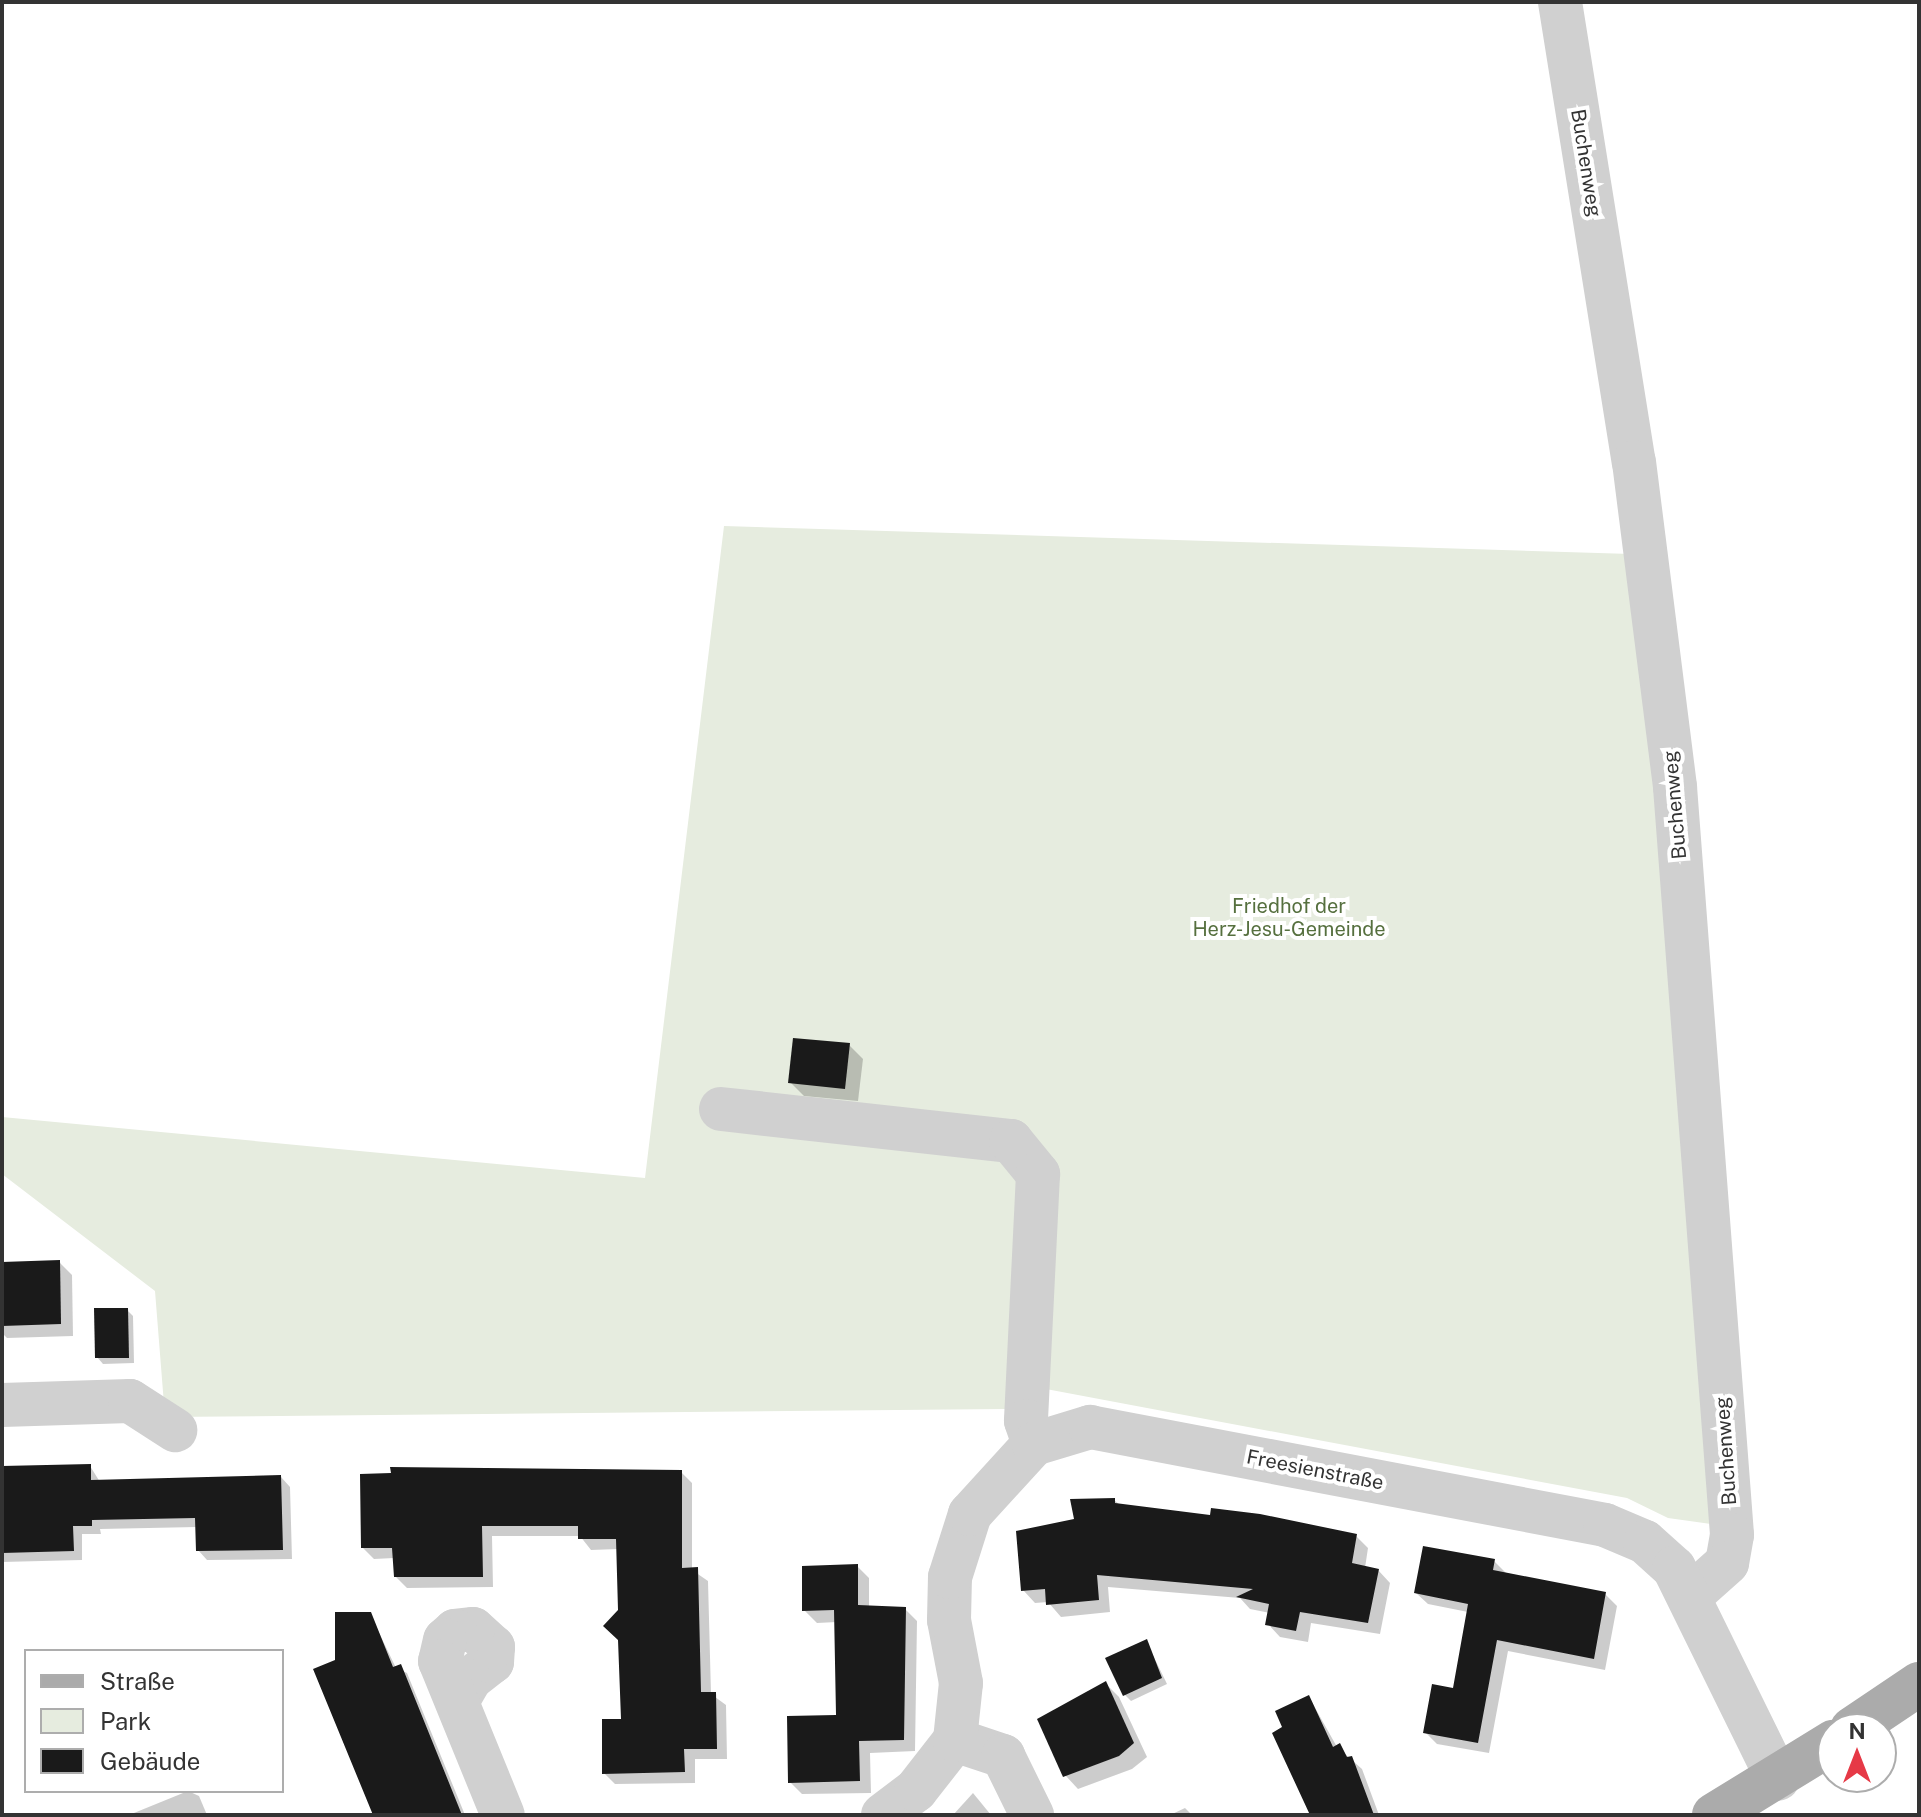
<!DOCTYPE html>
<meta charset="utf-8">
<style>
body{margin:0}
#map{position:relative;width:1921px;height:1817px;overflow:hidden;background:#fff;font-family:"Public Sans",sans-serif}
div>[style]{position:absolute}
.green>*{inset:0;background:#e6ecdf}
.shadow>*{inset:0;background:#0003}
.building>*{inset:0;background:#1a1a1a}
.minor>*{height:44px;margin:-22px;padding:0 22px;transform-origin:22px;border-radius:22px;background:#d0d0d0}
.major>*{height:44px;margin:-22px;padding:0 22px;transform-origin:22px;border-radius:22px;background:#ababab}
span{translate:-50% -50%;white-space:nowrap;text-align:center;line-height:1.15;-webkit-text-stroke:8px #fff;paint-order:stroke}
.street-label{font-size:20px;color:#333}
.park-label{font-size:20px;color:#56703f}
.frame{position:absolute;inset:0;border:4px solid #333;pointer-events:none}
.legend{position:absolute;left:24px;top:1649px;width:260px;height:144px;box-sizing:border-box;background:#fff;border:2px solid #adadad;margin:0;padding:10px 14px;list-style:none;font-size:24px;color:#333}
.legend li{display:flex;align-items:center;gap:16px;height:40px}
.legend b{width:40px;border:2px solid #adadad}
.north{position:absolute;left:1817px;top:1713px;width:80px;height:80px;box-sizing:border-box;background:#fff;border:2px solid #adadad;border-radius:50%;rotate:0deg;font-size:22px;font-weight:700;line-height:32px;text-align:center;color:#333}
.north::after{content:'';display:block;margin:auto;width:28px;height:36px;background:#e63946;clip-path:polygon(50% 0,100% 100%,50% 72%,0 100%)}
</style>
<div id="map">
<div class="green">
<div style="clip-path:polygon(724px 526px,1631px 554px,1657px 790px,1711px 1524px,1668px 1518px,1627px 1498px,1046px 1389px,1005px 1409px,165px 1417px,155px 1291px,2px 1174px,2px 1117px,645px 1178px)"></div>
</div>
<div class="shadow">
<div style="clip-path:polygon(849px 1045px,863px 1059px,858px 1101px,804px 1096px,790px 1082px)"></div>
<div style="clip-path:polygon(59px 1262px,72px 1275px,73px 1336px,7px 1338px,2px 1333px,2px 1264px)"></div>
<div style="clip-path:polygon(127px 1310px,133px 1316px,134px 1363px,103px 1364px,97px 1357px)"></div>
<div style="clip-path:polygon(90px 1466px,100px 1482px,281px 1477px,290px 1487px,292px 1559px,207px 1560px,198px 1550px,197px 1527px,100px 1529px,101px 1534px,82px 1534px,82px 1560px,2px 1562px,2px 1468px)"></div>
<div style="clip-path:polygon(681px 1472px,692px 1483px,692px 1570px,708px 1581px,711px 1694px,726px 1705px,727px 1759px,695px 1759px,695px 1783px,615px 1784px,604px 1773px,623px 1721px,618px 1549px,591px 1550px,580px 1536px,492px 1536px,493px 1587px,407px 1588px,396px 1577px,394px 1558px,374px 1559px,363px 1548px)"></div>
<div style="clip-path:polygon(1114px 1500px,1120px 1505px,1356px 1536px,1368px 1548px,1365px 1568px,1378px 1570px,1390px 1583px,1380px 1634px,1311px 1623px,1308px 1642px,1280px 1637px,1268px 1624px,1270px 1613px,1250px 1609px,1240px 1598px,1108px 1587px,1110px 1612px,1061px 1617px,1048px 1602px,1035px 1603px,1023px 1590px,1076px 1521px)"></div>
<div style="clip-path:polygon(1494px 1561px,1506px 1573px,1605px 1594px,1617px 1606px,1605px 1670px,1508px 1651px,1489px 1753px,1437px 1744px,1425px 1732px,1455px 1690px,1468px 1612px,1428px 1604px,1416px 1593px)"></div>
<div style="clip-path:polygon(857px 1566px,869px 1578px,869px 1608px,905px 1609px,917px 1621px,915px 1751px,870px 1753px,871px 1793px,802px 1794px,790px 1782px,838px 1717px,837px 1622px,817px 1623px,804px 1610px)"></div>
<div style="clip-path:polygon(370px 1614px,396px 1668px,407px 1673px,465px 1815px,374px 1815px,337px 1661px)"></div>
<div style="clip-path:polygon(1146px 1641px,1167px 1684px,1131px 1701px,1125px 1695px)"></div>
<div style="clip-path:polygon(1106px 1684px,1119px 1697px,1147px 1757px,1132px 1769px,1078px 1789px,1065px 1775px)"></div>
<div style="clip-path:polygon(1309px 1697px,1337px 1747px,1362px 1769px,1379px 1815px,1312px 1815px)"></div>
<div style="clip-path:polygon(188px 1791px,199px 1796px,207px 1815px,129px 1815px)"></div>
<div style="clip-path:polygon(973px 1793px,991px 1815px,953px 1815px)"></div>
<div style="clip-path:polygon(1185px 1808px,1192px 1815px,1170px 1815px)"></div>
</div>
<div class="building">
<div style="clip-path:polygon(793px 1038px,850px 1043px,845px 1089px,788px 1083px)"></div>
<div style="clip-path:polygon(60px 1260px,61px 1324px,2px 1326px,2px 1262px)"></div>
<div style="clip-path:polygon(94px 1308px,128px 1308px,129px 1358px,95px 1358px)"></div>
<div style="clip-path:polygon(91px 1464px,91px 1480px,281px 1475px,283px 1550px,196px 1551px,195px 1518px,92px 1520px,92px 1526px,73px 1526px,74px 1551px,2px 1553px,2px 1466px)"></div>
<div style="clip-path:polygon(390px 1467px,682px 1470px,682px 1568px,698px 1567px,701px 1692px,716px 1692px,717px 1749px,684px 1749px,685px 1772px,602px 1774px,602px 1719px,621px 1719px,618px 1640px,603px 1626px,618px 1610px,616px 1539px,578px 1539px,578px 1526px,482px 1526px,483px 1577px,394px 1577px,392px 1548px,361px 1548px,360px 1474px,391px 1473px)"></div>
<div style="clip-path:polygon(1115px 1498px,1115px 1503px,1210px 1515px,1211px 1508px,1260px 1514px,1357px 1534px,1352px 1563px,1379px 1569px,1368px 1623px,1300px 1612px,1296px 1631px,1265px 1625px,1269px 1604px,1236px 1597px,1253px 1589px,1097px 1575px,1099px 1600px,1046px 1605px,1045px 1589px,1021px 1591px,1016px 1531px,1074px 1519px,1070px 1499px)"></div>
<div style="clip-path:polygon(1423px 1546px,1495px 1559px,1493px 1570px,1606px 1592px,1594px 1659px,1497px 1640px,1478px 1743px,1423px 1733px,1432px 1684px,1453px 1688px,1468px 1604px,1414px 1593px)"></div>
<div style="clip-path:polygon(858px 1564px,858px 1605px,906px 1607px,904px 1740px,859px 1741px,860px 1781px,788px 1783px,787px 1716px,836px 1715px,834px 1610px,802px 1611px,802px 1566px)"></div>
<div style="clip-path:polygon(335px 1612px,371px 1612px,393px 1667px,401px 1664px,462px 1815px,373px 1815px,313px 1669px,335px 1660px)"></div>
<div style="clip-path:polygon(1147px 1639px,1162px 1678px,1123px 1696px,1105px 1658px)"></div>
<div style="clip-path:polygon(1106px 1681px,1134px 1743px,1119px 1756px,1063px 1777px,1037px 1719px)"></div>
<div style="clip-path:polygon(1309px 1695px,1333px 1747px,1340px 1743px,1347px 1757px,1352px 1756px,1374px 1815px,1310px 1815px,1272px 1733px,1282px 1727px,1275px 1711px)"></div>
</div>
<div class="minor">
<div style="left:1560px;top:2px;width:466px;rotate:80.9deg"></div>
<div style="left:1634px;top:462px;width:328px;rotate:82.8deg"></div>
<div style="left:1675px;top:787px;width:750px;rotate:85.64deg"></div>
<div style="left:1732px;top:1535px;width:28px;rotate:100deg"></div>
<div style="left:1727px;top:1563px;width:50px;rotate:138.3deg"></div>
<div style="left:721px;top:1109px;width:292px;rotate:6.3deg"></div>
<div style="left:1011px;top:1141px;width:43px;rotate:50.7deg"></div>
<div style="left:1038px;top:1174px;width:247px;rotate:92.8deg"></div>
<div style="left:1026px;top:1421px;width:24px;rotate:71deg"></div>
<div style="left:2px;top:1405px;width:128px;rotate:-1.8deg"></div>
<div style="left:130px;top:1401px;width:54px;rotate:32.8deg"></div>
<div style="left:458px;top:1700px;width:24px;rotate:-60deg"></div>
<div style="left:470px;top:1679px;width:28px;rotate:-38deg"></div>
<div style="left:492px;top:1662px;width:15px;rotate:-86deg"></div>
<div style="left:493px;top:1647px;width:27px;rotate:-138deg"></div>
<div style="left:473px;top:1629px;width:18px;rotate:174deg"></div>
<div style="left:455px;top:1631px;width:13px;rotate:138deg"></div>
<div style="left:445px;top:1640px;width:22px;rotate:103deg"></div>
<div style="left:440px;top:1661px;width:166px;rotate:67.8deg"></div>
<div style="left:955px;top:1740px;width:51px;rotate:18.4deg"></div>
<div style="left:1003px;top:1756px;width:66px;rotate:63.8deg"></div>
<div style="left:883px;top:1815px;width:41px;rotate:-37.1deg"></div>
<div style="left:916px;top:1790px;width:63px;rotate:-52deg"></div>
<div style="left:955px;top:1740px;width:57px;rotate:-84deg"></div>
<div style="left:961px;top:1683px;width:64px;rotate:-100.8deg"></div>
<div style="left:949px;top:1620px;width:43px;rotate:-88.7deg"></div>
<div style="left:950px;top:1577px;width:66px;rotate:-72.4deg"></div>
<div style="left:970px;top:1514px;width:95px;rotate:-47.6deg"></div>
<div style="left:1034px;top:1444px;width:59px;rotate:-16.9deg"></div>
<div style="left:1090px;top:1427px;width:524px;rotate:10.77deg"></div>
<div style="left:1605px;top:1525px;width:43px;rotate:23deg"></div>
<div style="left:1645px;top:1542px;width:39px;rotate:42deg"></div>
<div style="left:1674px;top:1568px;width:235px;rotate:63.8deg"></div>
</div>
<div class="major">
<div style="left:1852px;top:1729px;width:81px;rotate:-33.9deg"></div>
<div style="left:1714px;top:1815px;width:140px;rotate:-31.5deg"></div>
</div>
<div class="street-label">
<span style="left:1586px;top:163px;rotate:81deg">Buchenweg</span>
<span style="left:1675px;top:805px;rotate:-95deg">Buchenweg</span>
<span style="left:1726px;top:1451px;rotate:-94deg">Buchenweg</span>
<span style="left:1315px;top:1470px;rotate:11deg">Freesienstraße</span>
</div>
<div class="park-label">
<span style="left:1289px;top:918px">Friedhof der<br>Herz-Jesu-Gemeinde</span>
</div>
<div class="frame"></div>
<ul class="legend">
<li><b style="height:10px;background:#ababab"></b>Straße</li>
<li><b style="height:22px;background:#e6ecdf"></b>Park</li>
<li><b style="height:22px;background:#1a1a1a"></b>Gebäude</li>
</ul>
<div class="north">N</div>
</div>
